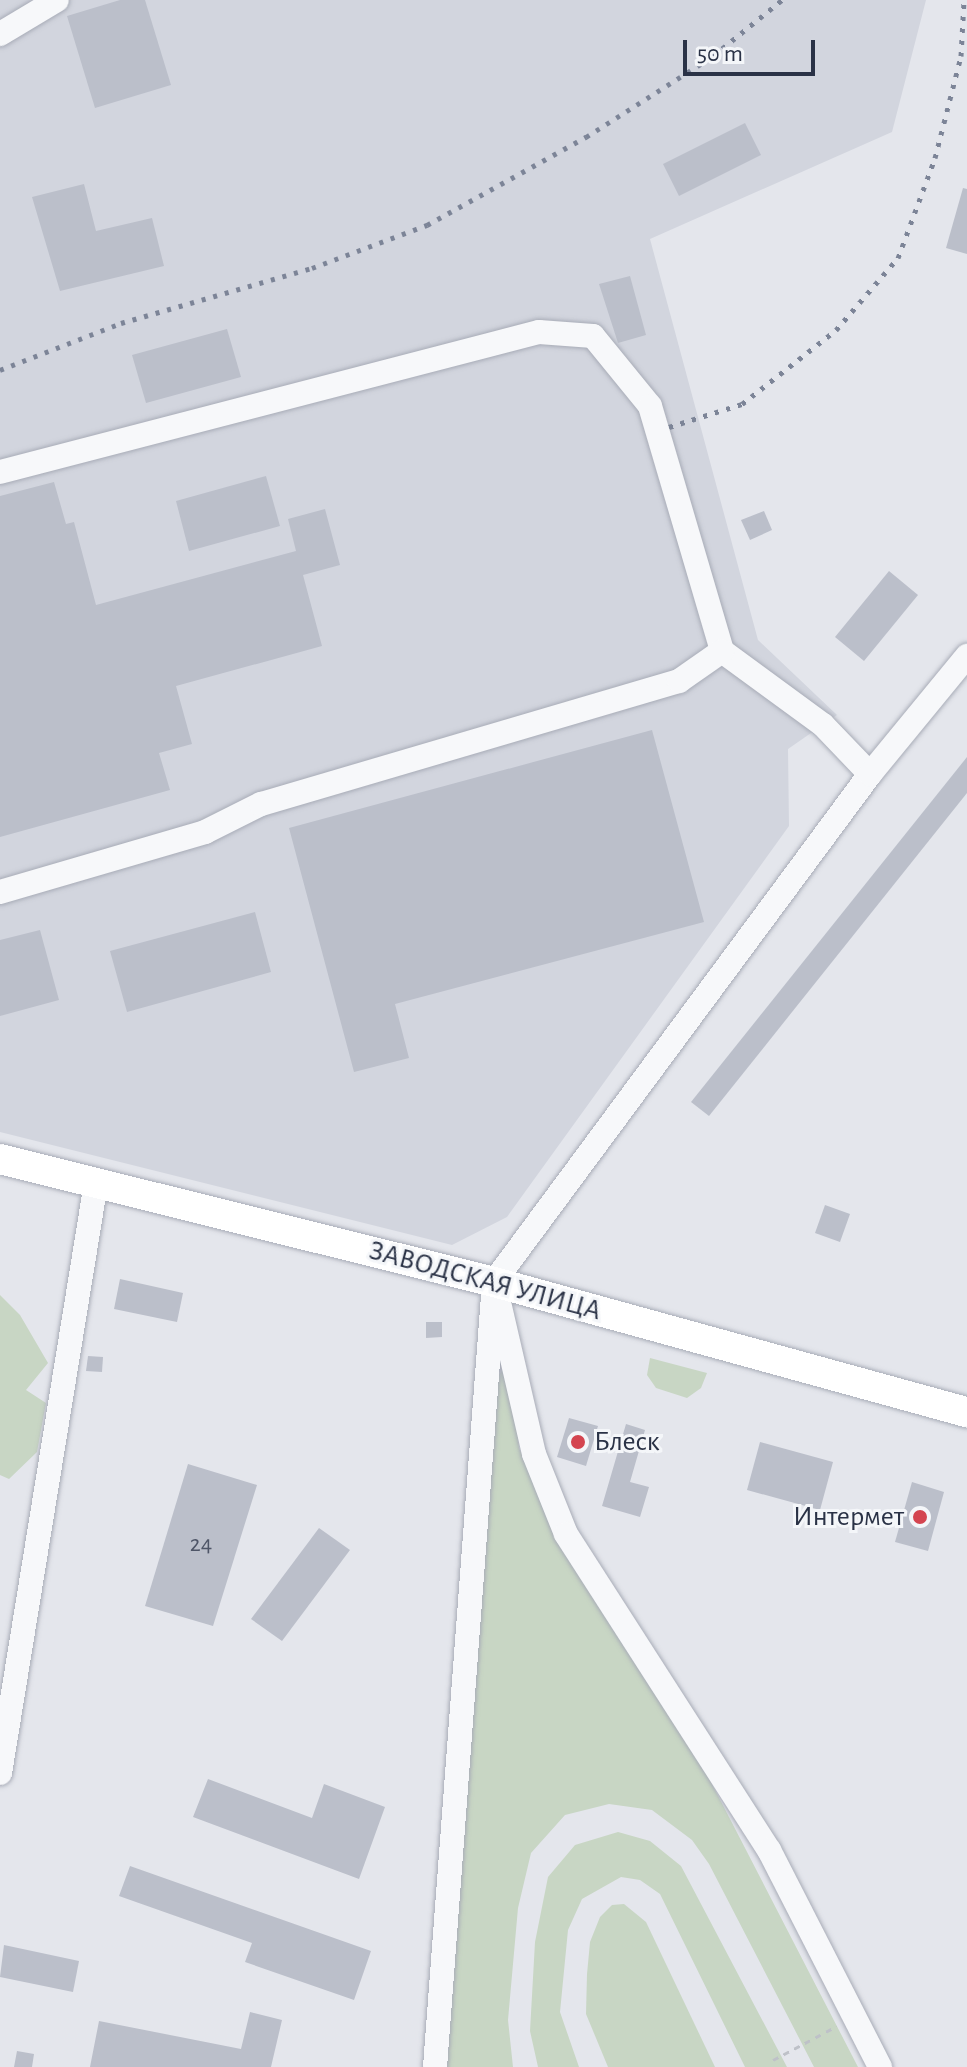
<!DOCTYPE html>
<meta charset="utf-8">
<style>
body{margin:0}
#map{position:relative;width:967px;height:2067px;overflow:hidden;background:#e4e6ec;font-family:"Alegreya Sans",sans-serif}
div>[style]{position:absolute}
.built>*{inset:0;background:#d2d5de}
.green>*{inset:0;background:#c8d6c4}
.building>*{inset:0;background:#bbbfca}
.path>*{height:3px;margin-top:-1.5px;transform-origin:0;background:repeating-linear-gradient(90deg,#bec1c8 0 6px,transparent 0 12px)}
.roads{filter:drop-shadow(0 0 2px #a8acb7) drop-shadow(0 0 2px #a8acb7)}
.minor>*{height:24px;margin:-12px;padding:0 12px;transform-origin:12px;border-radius:12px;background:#f7f8fa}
.major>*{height:30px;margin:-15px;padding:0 15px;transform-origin:15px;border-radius:15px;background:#fff}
.rail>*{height:5px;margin-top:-2.5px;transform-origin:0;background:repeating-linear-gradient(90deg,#7c8497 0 4px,transparent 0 12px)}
.dots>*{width:22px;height:22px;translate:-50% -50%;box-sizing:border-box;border:4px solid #f4f6f9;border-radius:50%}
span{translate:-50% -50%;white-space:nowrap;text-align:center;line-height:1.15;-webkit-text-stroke:6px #f4f6f9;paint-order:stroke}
.number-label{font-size:24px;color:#4e5567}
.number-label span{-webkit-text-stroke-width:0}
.street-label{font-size:28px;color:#2a3246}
.poi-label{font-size:28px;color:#2a3246}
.left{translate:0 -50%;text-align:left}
.right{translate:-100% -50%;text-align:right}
.scale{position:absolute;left:683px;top:40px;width:132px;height:36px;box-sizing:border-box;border:4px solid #2a3246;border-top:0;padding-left:10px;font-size:24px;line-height:28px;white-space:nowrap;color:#2a3246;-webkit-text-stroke:6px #f4f6f9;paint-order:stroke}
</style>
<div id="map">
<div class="built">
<div style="clip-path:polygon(0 0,926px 0,892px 132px,650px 239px,758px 640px,837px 715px,788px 749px,789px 826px,507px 1217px,452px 1245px,0 1132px)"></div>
</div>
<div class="green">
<div style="clip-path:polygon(0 1295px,20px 1315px,48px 1363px,26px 1390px,46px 1403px,37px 1452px,9px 1479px,0 1475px)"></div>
<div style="clip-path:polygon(650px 1358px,707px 1373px,701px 1388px,687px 1398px,656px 1388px,647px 1375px)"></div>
<div style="clip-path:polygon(504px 1368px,512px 1377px,519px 1448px,559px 1538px,698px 1757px,858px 2067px,814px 2067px,709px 1864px,692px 1840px,652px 1810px,609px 1804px,565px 1815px,531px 1853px,518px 1908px,508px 2020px,513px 2067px,447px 2067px,498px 1376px)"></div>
<div style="clip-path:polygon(618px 1832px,650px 1841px,681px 1866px,787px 2067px,745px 2067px,660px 1894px,640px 1880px,621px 1877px,582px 1899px,568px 1930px,560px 2012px,579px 2067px,538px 2067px,530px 2031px,535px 1942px,548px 1877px,575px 1845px)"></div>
<div style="clip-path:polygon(624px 1904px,646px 1922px,715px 2067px,608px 2067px,586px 2014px,587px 1974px,590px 1942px,600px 1917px,612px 1905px)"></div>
</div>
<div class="building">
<div style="clip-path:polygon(120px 0,145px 0,171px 85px,95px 108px,67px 16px)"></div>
<div style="clip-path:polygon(745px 123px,761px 155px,679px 196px,663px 164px)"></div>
<div style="clip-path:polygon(84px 184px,96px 231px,152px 218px,164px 266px,60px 291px,32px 197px)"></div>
<div style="clip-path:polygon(963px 188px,967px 189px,967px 254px,946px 248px)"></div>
<div style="clip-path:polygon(630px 276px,646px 335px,618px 343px,599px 284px)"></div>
<div style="clip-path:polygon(227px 329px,241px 377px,146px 403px,132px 355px)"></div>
<div style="clip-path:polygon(266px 476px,280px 526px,189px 551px,176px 501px)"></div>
<div style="clip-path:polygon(54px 482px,66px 524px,74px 522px,96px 605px,296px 551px,288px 519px,325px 509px,340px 565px,303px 575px,322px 646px,176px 686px,192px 744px,159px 753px,170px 790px,0 837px,0 496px)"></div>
<div style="clip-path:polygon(764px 511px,772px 530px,750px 540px,741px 520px)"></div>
<div style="clip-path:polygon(889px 571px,918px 595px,864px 661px,835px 637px)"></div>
<div style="clip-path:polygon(652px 730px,704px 922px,395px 1004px,409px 1058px,354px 1072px,289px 828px)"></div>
<div style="clip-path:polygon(967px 757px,967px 793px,709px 1116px,691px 1102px)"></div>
<div style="clip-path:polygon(255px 912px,271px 972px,127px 1012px,110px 951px)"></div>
<div style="clip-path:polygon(40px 930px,59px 1000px,0 1016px,0 940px)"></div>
<div style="clip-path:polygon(825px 1205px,850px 1214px,840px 1242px,815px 1233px)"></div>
<div style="clip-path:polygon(120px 1279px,183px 1293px,177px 1322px,114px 1309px)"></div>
<div style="clip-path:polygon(426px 1322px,442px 1322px,442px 1337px,426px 1338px)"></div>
<div style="clip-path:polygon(88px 1356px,103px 1357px,102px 1372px,86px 1371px)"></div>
<div style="clip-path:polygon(569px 1418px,598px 1426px,586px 1466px,557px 1457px)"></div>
<div style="clip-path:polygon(626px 1424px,645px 1430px,630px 1482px,649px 1487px,640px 1517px,602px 1506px)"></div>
<div style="clip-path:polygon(760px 1442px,833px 1462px,820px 1510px,747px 1490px)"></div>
<div style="clip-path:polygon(188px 1464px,257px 1485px,213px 1626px,145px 1606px)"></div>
<div style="clip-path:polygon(912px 1482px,944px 1492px,928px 1551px,895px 1542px)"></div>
<div style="clip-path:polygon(319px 1528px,350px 1550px,282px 1641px,251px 1619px)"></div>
<div style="clip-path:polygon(208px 1779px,312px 1818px,324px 1784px,385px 1807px,359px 1879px,193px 1817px)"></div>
<div style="clip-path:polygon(130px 1866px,371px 1951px,354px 2000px,245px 1962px,252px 1943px,119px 1896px)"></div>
<div style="clip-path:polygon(4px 1945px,79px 1961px,73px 1992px,0 1977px)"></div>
<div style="clip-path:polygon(250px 2012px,282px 2020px,271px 2067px,90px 2067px,99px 2021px,241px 2049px)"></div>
<div style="clip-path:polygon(17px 2051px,34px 2054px,32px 2067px,14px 2067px)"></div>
</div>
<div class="path">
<div style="left:773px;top:2060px;width:72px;rotate:-28deg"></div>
</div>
<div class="roads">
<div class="minor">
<div style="left:0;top:34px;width:66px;rotate:-30.8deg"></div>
<div style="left:0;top:472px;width:557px;rotate:-14.56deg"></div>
<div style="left:539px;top:332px;width:54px;rotate:4.2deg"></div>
<div style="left:593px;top:336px;width:90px;rotate:50.8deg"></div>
<div style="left:650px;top:406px;width:255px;rotate:73.6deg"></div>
<div style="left:722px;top:651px;width:125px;rotate:36.2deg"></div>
<div style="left:823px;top:725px;width:68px;rotate:46.2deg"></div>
<div style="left:0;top:892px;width:214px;rotate:-16.3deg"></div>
<div style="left:205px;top:832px;width:63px;rotate:-26.6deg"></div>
<div style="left:261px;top:804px;width:436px;rotate:-16.4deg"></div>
<div style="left:679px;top:681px;width:52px;rotate:-34.9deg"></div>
<div style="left:498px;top:1298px;width:160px;rotate:77deg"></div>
<div style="left:534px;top:1454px;width:86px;rotate:68.2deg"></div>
<div style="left:566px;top:1534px;width:376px;rotate:57.3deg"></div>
<div style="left:769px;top:1850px;width:244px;rotate:62.9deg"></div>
<div style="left:0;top:1773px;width:598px;rotate:-80.76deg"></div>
<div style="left:435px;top:2067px;width:787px;rotate:-85.7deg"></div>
<div style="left:494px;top:1282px;width:632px;rotate:-53.49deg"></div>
<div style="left:870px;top:774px;width:153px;rotate:-50.6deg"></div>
</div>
<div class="major">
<div style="left:0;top:1159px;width:509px;rotate:13.98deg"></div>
<div style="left:494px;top:1282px;width:491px;rotate:15.4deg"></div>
</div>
</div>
<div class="rail">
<div style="left:0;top:370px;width:130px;rotate:-21.2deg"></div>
<div style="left:121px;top:323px;width:199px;rotate:-16.1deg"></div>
<div style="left:312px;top:268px;width:123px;rotate:-20.5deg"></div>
<div style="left:427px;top:225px;width:182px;rotate:-29deg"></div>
<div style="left:586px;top:137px;width:151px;rotate:-32.5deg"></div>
<div style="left:713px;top:56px;width:89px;rotate:-39.1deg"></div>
<div style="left:669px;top:427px;width:77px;rotate:-17.5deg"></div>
<div style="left:742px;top:404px;width:120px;rotate:-38.2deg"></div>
<div style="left:836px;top:330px;width:95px;rotate:-49.3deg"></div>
<div style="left:898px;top:258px;width:107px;rotate:-69.7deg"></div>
<div style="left:935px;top:158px;width:105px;rotate:-75.7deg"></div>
<div style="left:961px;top:56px;width:56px;rotate:-86.9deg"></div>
</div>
<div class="dots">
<div style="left:578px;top:1442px;background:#d44550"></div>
<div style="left:920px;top:1517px;background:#d44550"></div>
</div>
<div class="number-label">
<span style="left:201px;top:1545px">24</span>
</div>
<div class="street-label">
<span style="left:485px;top:1281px;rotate:15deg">ЗАВОДСКАЯ УЛИЦА</span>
</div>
<div class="poi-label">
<span class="left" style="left:594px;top:1442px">Блеск</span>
<span class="right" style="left:904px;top:1517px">Интермет</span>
</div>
<div class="scale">50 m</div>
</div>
